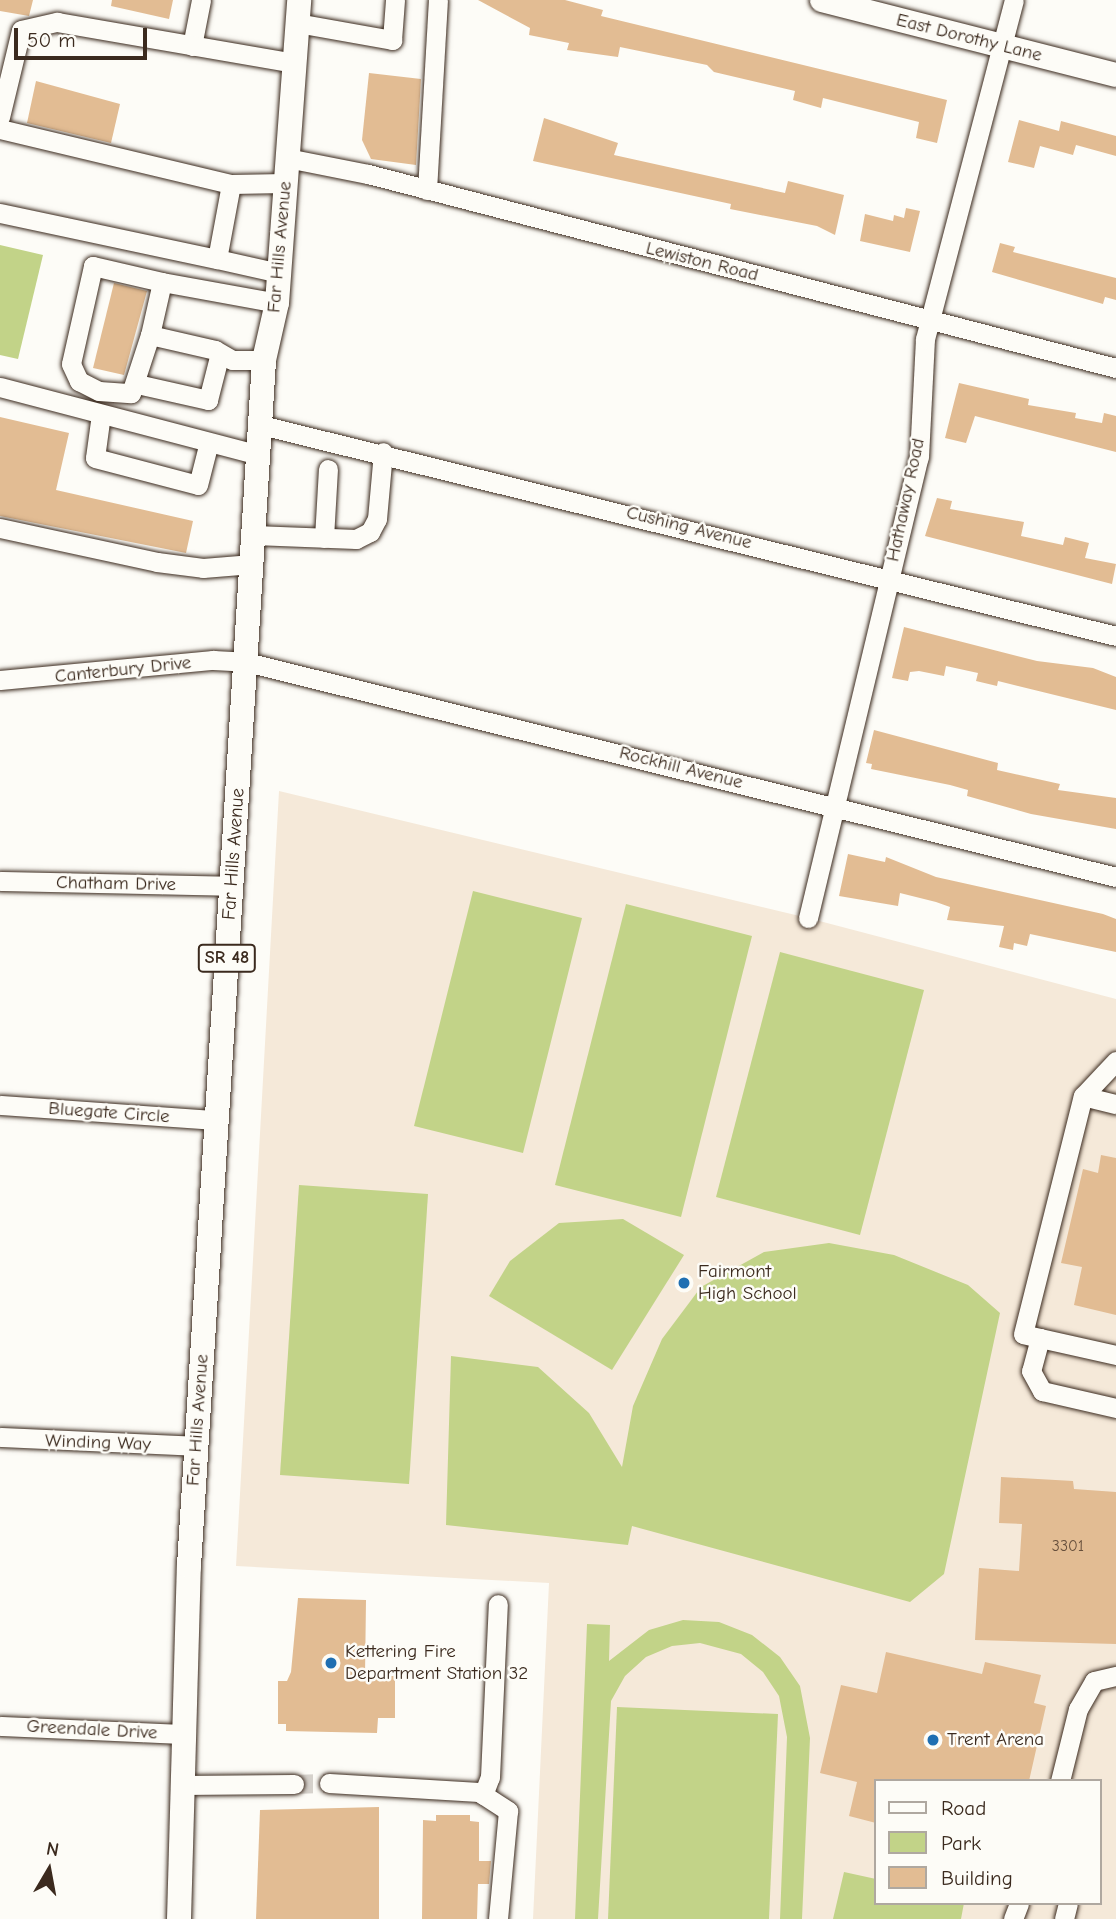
<!DOCTYPE html>
<style>
body{margin:0}
#map{position:relative;width:1116px;height:1919px;overflow:hidden;background:#fdfcf7;font-family:"Comic Neue",sans-serif}
div>[style]{position:absolute}
.built>*{inset:0;background:#f5e9d9}
.green>*{inset:0;background:#c2d388}
.building>*{inset:0;background:#e2bc93}
.minor-tunnel>*{height:19px;margin-top:-9.5px;transform-origin:0;background:repeating-linear-gradient(90deg,#d6d2cc 0 19px,transparent 0 29px)}
.roads{filter:drop-shadow(0 0 2px #3b2a1e) drop-shadow(0 0 2px #3b2a1e)}
.minor>*{height:19px;margin:-9.5px;padding:0 9.5px;transform-origin:9.5px;border-radius:9.5px;background:#fdfcf7}
.major>*{height:24px;margin:-12px;padding:0 12px;transform-origin:12px;border-radius:12px;background:#fdfcf7}
.dots>*{width:19px;height:19px;translate:-50% -50%;box-sizing:border-box;border:4px solid #fdfcf7;border-radius:50%}
span{translate:-50% -50%;white-space:nowrap;text-align:center;line-height:1.15;-webkit-text-stroke:5px #fdfcf7;paint-order:stroke}
.number-label{font-size:16px;color:#654e3b}
.number-label span{-webkit-text-stroke-width:0}
.shield-label span{padding:2px 5px;background:#fdfcf7;border:2px solid;border-radius:5px;-webkit-text-stroke-width:0}
.shield-label{font-size:18px;color:#3b2a1e;font-weight:700}
.street-label{font-size:19px;color:#3b2a1e}
.poi-label{font-size:19px;color:#3b2a1e}
.left{translate:0 -50%;text-align:left}
.legend{position:absolute;left:874px;top:1779px;width:228px;height:126px;box-sizing:border-box;background:#fdfcf7;border:2px solid #afa8a0;margin:0;padding:9px 12px;list-style:none;font-size:21px;color:#3b2a1e}
.legend li{display:flex;align-items:center;gap:14px;height:35px}
.legend b{width:35px;border:2px solid #afa8a0}
.north{position:absolute;left:14px;top:1835px;width:70px;height:70px;-webkit-text-stroke:5px #fdfcf7;paint-order:stroke;rotate:10deg;font-size:19px;font-weight:700;line-height:28px;text-align:center;color:#3b2a1e}
.north::after{content:'';display:block;margin:auto;width:24px;height:32px;background:#3b2a1e;clip-path:polygon(50% 0,100% 100%,50% 72%,0 100%)}
.scale{position:absolute;left:14px;top:28px;width:133px;height:32px;box-sizing:border-box;border:4px solid #3b2a1e;border-top:0;padding-left:9px;font-size:21px;line-height:24px;white-space:nowrap;color:#3b2a1e;-webkit-text-stroke:5px #fdfcf7;paint-order:stroke}
</style>
<div id="map">
<div class="built">
<div style="clip-path:polygon(evenodd,279px 791px,808px 918px,1116px 999px,1116px 1919px,533px 1919px,549px 1583px,236px 1566px,279px 791px,876px 1781px,1100px 1781px,1100px 1903px,876px 1903px,876px 1781px)"></div>
</div>
<div class="green">
<div style="clip-path:polygon(0 245px,43px 255px,18px 359px,0 355px)"></div>
<div style="clip-path:polygon(473px 891px,582px 918px,523px 1153px,414px 1126px)"></div>
<div style="clip-path:polygon(626px 904px,752px 936px,681px 1217px,555px 1185px)"></div>
<div style="clip-path:polygon(780px 952px,924px 990px,860px 1235px,716px 1197px)"></div>
<div style="clip-path:polygon(299px 1185px,428px 1194px,409px 1484px,280px 1475px)"></div>
<div style="clip-path:polygon(623px 1219px,684px 1255px,612px 1370px,489px 1296px,510px 1261px,559px 1223px)"></div>
<div style="clip-path:polygon(829px 1243px,894px 1255px,968px 1285px,1000px 1313px,944px 1574px,910px 1602px,632px 1526px,628px 1545px,446px 1525px,451px 1356px,538px 1367px,589px 1413px,622px 1467px,633px 1406px,662px 1339px,701px 1287px,764px 1252px)"></div>
<div style="clip-path:polygon(683px 1620px,719px 1622px,752px 1635px,780px 1657px,800px 1686px,810px 1738px,802px 1919px,780px 1919px,787px 1737px,779px 1696px,763px 1672px,741px 1654px,700px 1643px,672px 1646px,646px 1657px,625px 1676px,611px 1701px,598px 1919px,575px 1919px,587px 1624px,610px 1625px,609px 1661px,649px 1630px)"></div>
<div style="clip-path:polygon(617px 1707px,778px 1714px,769px 1919px,608px 1919px)"></div>
<div style="clip-path:polygon(844px 1872px,876px 1879px,876px 1903px,964px 1903px,961px 1919px,833px 1919px)"></div>
</div>
<div class="building">
<div style="clip-path:polygon(0 0,33px 0,29px 16px,0 11px)"></div>
<div style="clip-path:polygon(112px 0,173px 0,169px 19px,111px 6px)"></div>
<div style="clip-path:polygon(478px 0,565px 0,603px 10px,601px 16px,947px 100px,937px 143px,916px 138px,919px 122px,823px 98px,821px 108px,793px 100px,795px 91px,714px 72px,707px 65px,620px 47px,618px 57px,567px 50px,569px 43px,529px 35px,530px 28px)"></div>
<div style="clip-path:polygon(369px 73px,421px 79px,416px 165px,371px 159px,362px 140px)"></div>
<div style="clip-path:polygon(36px 81px,120px 104px,111px 143px,27px 123px)"></div>
<div style="clip-path:polygon(544px 118px,618px 143px,614px 155px,785px 193px,788px 181px,844px 195px,835px 235px,817px 226px,730px 209px,731px 204px,533px 161px)"></div>
<div style="clip-path:polygon(1019px 120px,1059px 131px,1061px 121px,1116px 136px,1116px 156px,1076px 145px,1073px 155px,1040px 146px,1034px 168px,1008px 162px)"></div>
<div style="clip-path:polygon(906px 208px,920px 211px,910px 252px,860px 241px,865px 214px,893px 221px,894px 215px,904px 218px)"></div>
<div style="clip-path:polygon(1000px 243px,1015px 247px,1013px 252px,1116px 278px,1116px 300px,1105px 297px,1103px 304px,992px 272px)"></div>
<div style="clip-path:polygon(114px 283px,147px 291px,124px 375px,93px 368px)"></div>
<div style="clip-path:polygon(959px 383px,1029px 399px,1028px 405px,1076px 413px,1075px 418px,1102px 423px,1104px 413px,1116px 416px,1116px 452px,975px 416px,966px 443px,945px 438px)"></div>
<div style="clip-path:polygon(0 417px,69px 433px,56px 490px,193px 521px,186px 553px,0 516px)"></div>
<div style="clip-path:polygon(937px 498px,952px 501px,950px 509px,1024px 522px,1021px 536px,1063px 545px,1065px 537px,1089px 543px,1085px 558px,1116px 564px,1112px 584px,925px 536px)"></div>
<div style="clip-path:polygon(904px 627px,1037px 661px,1093px 668px,1116px 677px,1116px 710px,998px 681px,997px 686px,976px 681px,978px 673px,946px 666px,944px 676px,919px 671px,910px 672px,908px 681px,892px 678px)"></div>
<div style="clip-path:polygon(874px 730px,998px 763px,997px 770px,1060px 784px,1058px 790px,1116px 798px,1116px 829px,1031px 814px,967px 796px,968px 790px,950px 785px,871px 769px,872px 764px,866px 763px)"></div>
<div style="clip-path:polygon(848px 854px,885px 862px,886px 857px,936px 877px,1103px 914px,1116px 919px,1116px 952px,1030px 934px,1027px 946px,1014px 943px,1013px 950px,999px 947px,1004px 926px,947px 920px,950px 907px,936px 902px,900px 893px,898px 906px,839px 896px)"></div>
<div style="clip-path:polygon(1101px 1155px,1116px 1158px,1116px 1315px,1074px 1305px,1082px 1267px,1061px 1263px,1083px 1169px,1098px 1173px)"></div>
<div style="clip-path:polygon(1001px 1477px,1073px 1481px,1074px 1489px,1116px 1492px,1116px 1644px,975px 1640px,979px 1568px,1019px 1571px,1022px 1524px,999px 1523px)"></div>
<div style="clip-path:polygon(298px 1598px,366px 1600px,365px 1676px,395px 1676px,395px 1718px,378px 1718px,377px 1733px,286px 1731px,286px 1724px,278px 1724px,278px 1681px,287px 1681px,291px 1672px)"></div>
<div style="clip-path:polygon(886px 1652px,982px 1674px,985px 1662px,1041px 1675px,1034px 1703px,1046px 1706px,1029px 1781px,876px 1781px,876px 1823px,849px 1816px,857px 1782px,820px 1773px,841px 1685px,877px 1693px)"></div>
<div style="clip-path:polygon(379px 1807px,379px 1919px,256px 1919px,260px 1810px)"></div>
<div style="clip-path:polygon(436px 1815px,470px 1815px,470px 1821px,479px 1822px,479px 1861px,491px 1861px,489px 1884px,478px 1884px,477px 1919px,422px 1919px,423px 1820px,436px 1821px)"></div>
</div>
<div class="minor-tunnel">
<div style="left:294px;top:1784px;width:35px;rotate:-2deg"></div>
</div>
<div class="roads">
<div class="minor">
<div style="left:297px;top:23px;width:97px;rotate:10.1deg"></div>
<div style="left:392px;top:40px;width:40px;rotate:-85.7deg"></div>
<div style="left:192px;top:46px;width:47px;rotate:-78.9deg"></div>
<div style="left:0;top:117px;width:89px;rotate:-76.4deg"></div>
<div style="left:21px;top:30px;width:37px;rotate:-13deg"></div>
<div style="left:57px;top:22px;width:241px;rotate:9.8deg"></div>
<div style="left:0;top:129px;width:237px;rotate:13.4deg"></div>
<div style="left:231px;top:184px;width:54px;rotate:-1.1deg"></div>
<div style="left:287px;top:158px;width:83px;rotate:11.2deg"></div>
<div style="left:368px;top:174px;width:773px;rotate:14.54deg"></div>
<div style="left:427px;top:190px;width:190px;rotate:-86.7deg"></div>
<div style="left:0;top:213px;width:222px;rotate:12deg"></div>
<div style="left:217px;top:259px;width:76px;rotate:-79.4deg"></div>
<div style="left:217px;top:259px;width:64px;rotate:12.7deg"></div>
<div style="left:162px;top:282px;width:117px;rotate:10.3deg"></div>
<div style="left:150px;top:335px;width:54px;rotate:-77.2deg"></div>
<div style="left:162px;top:282px;width:71px;rotate:-166.9deg"></div>
<div style="left:93px;top:266px;width:100px;rotate:102.7deg"></div>
<div style="left:71px;top:364px;width:19px;rotate:65deg"></div>
<div style="left:79px;top:381px;width:22px;rotate:27deg"></div>
<div style="left:99px;top:391px;width:32px;rotate:4deg"></div>
<div style="left:131px;top:393px;width:61px;rotate:-71.9deg"></div>
<div style="left:150px;top:335px;width:67px;rotate:13deg"></div>
<div style="left:215px;top:350px;width:20px;rotate:30deg"></div>
<div style="left:232px;top:360px;width:32px"></div>
<div style="left:137px;top:384px;width:73px;rotate:12.7deg"></div>
<div style="left:208px;top:400px;width:44px;rotate:-75.7deg"></div>
<div style="left:0;top:387px;width:268px;rotate:14.7deg"></div>
<div style="left:101px;top:414px;width:44px;rotate:97.8deg"></div>
<div style="left:95px;top:458px;width:106px;rotate:14.7deg"></div>
<div style="left:198px;top:485px;width:44px;rotate:-75.7deg"></div>
<div style="left:261px;top:425px;width:881px;rotate:13.86deg"></div>
<div style="left:0;top:528px;width:161px;rotate:12.2deg"></div>
<div style="left:157px;top:562px;width:46px;rotate:7.4deg"></div>
<div style="left:203px;top:568px;width:49px;rotate:-4.7deg"></div>
<div style="left:254px;top:535px;width:102px;rotate:2.2deg"></div>
<div style="left:356px;top:539px;width:16px;rotate:-27deg"></div>
<div style="left:370px;top:532px;width:15px;rotate:-62deg"></div>
<div style="left:377px;top:519px;width:67px;rotate:-84.9deg"></div>
<div style="left:324px;top:538px;width:69px;rotate:-86.7deg"></div>
<div style="left:0;top:680px;width:214px;rotate:-5.4deg"></div>
<div style="left:213px;top:660px;width:33px;rotate:3deg"></div>
<div style="left:246px;top:662px;width:896px;rotate:13.88deg"></div>
<div style="left:0;top:881px;width:231px;rotate:1.2deg"></div>
<div style="left:808px;top:918px;width:474px;rotate:-76.5deg"></div>
<div style="left:919px;top:457px;width:118px;rotate:-87.1deg"></div>
<div style="left:925px;top:339px;width:350px;rotate:-75.3deg"></div>
<div style="left:1083px;top:1096px;width:34px;rotate:14deg"></div>
<div style="left:0;top:1105px;width:218px;rotate:4deg"></div>
<div style="left:1040px;top:1338px;width:17px;rotate:-167deg"></div>
<div style="left:1023px;top:1334px;width:245px;rotate:-75.9deg"></div>
<div style="left:1083px;top:1096px;width:48px;rotate:-46.7deg"></div>
<div style="left:1116px;top:1355px;width:78px;rotate:-167.4deg"></div>
<div style="left:1040px;top:1338px;width:34px;rotate:105deg"></div>
<div style="left:1031px;top:1371px;width:23px;rotate:61deg"></div>
<div style="left:1042px;top:1391px;width:76px;rotate:12.9deg"></div>
<div style="left:0;top:1437px;width:196px;rotate:2.6deg"></div>
<div style="left:0;top:1726px;width:184px;rotate:2.5deg"></div>
<div style="left:1060px;top:1781px;width:74px;rotate:-76deg"></div>
<div style="left:1078px;top:1709px;width:32px;rotate:-60deg"></div>
<div style="left:1094px;top:1681px;width:23px;rotate:-13deg"></div>
<div style="left:329px;top:1783px;width:150px;rotate:3.4deg"></div>
<div style="left:479px;top:1792px;width:35px;rotate:33deg"></div>
<div style="left:508px;top:1811px;width:108px;rotate:95.3deg"></div>
<div style="left:182px;top:1785px;width:112px;rotate:-0.5deg"></div>
<div style="left:483px;top:1795px;width:19px;rotate:-69deg"></div>
<div style="left:490px;top:1777px;width:173px;rotate:-87.4deg"></div>
<div style="left:1013px;top:1919px;width:17px;rotate:-69deg"></div>
<div style="left:1064px;top:1919px;width:16px;rotate:-76deg"></div>
</div>
<div class="major">
<div style="left:822px;top:0;width:303px;rotate:14.3deg"></div>
<div style="left:179px;top:1919px;width:353px;rotate:-88.4deg"></div>
<div style="left:189px;top:1566px;width:1208px;rotate:-86.44deg"></div>
<div style="left:264px;top:360px;width:58px;rotate:-77.2deg"></div>
<div style="left:277px;top:303px;width:304px;rotate:-85.8deg"></div>
</div>
</div>
<div class="dots">
<div style="left:684px;top:1283px;background:#1f6fb2"></div>
<div style="left:331px;top:1663px;background:#1f6fb2"></div>
<div style="left:933px;top:1740px;background:#1f6fb2"></div>
</div>
<div class="number-label">
<span style="left:1068px;top:1546px">3301</span>
</div>
<div class="shield-label">
<span style="left:227px;top:958px">SR 48</span>
</div>
<div class="street-label">
<span style="left:969px;top:38px;rotate:14deg">East Dorothy Lane</span>
<span style="left:280px;top:247px;rotate:-85deg">Far Hills Avenue</span>
<span style="left:702px;top:262px;rotate:14deg">Lewiston Road</span>
<span style="left:906px;top:500px;rotate:-78deg">Hathaway Road</span>
<span style="left:689px;top:528px;rotate:14deg">Cushing Avenue</span>
<span style="left:123px;top:670px;rotate:-6deg">Canterbury Drive</span>
<span style="left:681px;top:768px;rotate:14deg">Rockhill Avenue</span>
<span style="left:234px;top:854px;rotate:-86deg">Far Hills Avenue</span>
<span style="left:116px;top:884px;rotate:1deg">Chatham Drive</span>
<span style="left:109px;top:1113px;rotate:4deg">Bluegate Circle</span>
<span style="left:198px;top:1420px;rotate:-86deg">Far Hills Avenue</span>
<span style="left:98px;top:1443px;rotate:2deg">Winding Way</span>
<span style="left:92px;top:1730px;rotate:3deg">Greendale Drive</span>
</div>
<div class="poi-label">
<span class="left" style="left:698px;top:1283px">Fairmont<br>High School</span>
<span class="left" style="left:345px;top:1663px">Kettering Fire<br>Department Station 32</span>
<span class="left" style="left:947px;top:1740px">Trent Arena</span>
</div>
<ul class="legend">
<li><b style="height:9px;background:#fdfcf7"></b>Road</li>
<li><b style="height:19px;background:#c2d388"></b>Park</li>
<li><b style="height:19px;background:#e2bc93"></b>Building</li>
</ul>
<div class="north">N</div>
<div class="scale">50 m</div>
</div>
